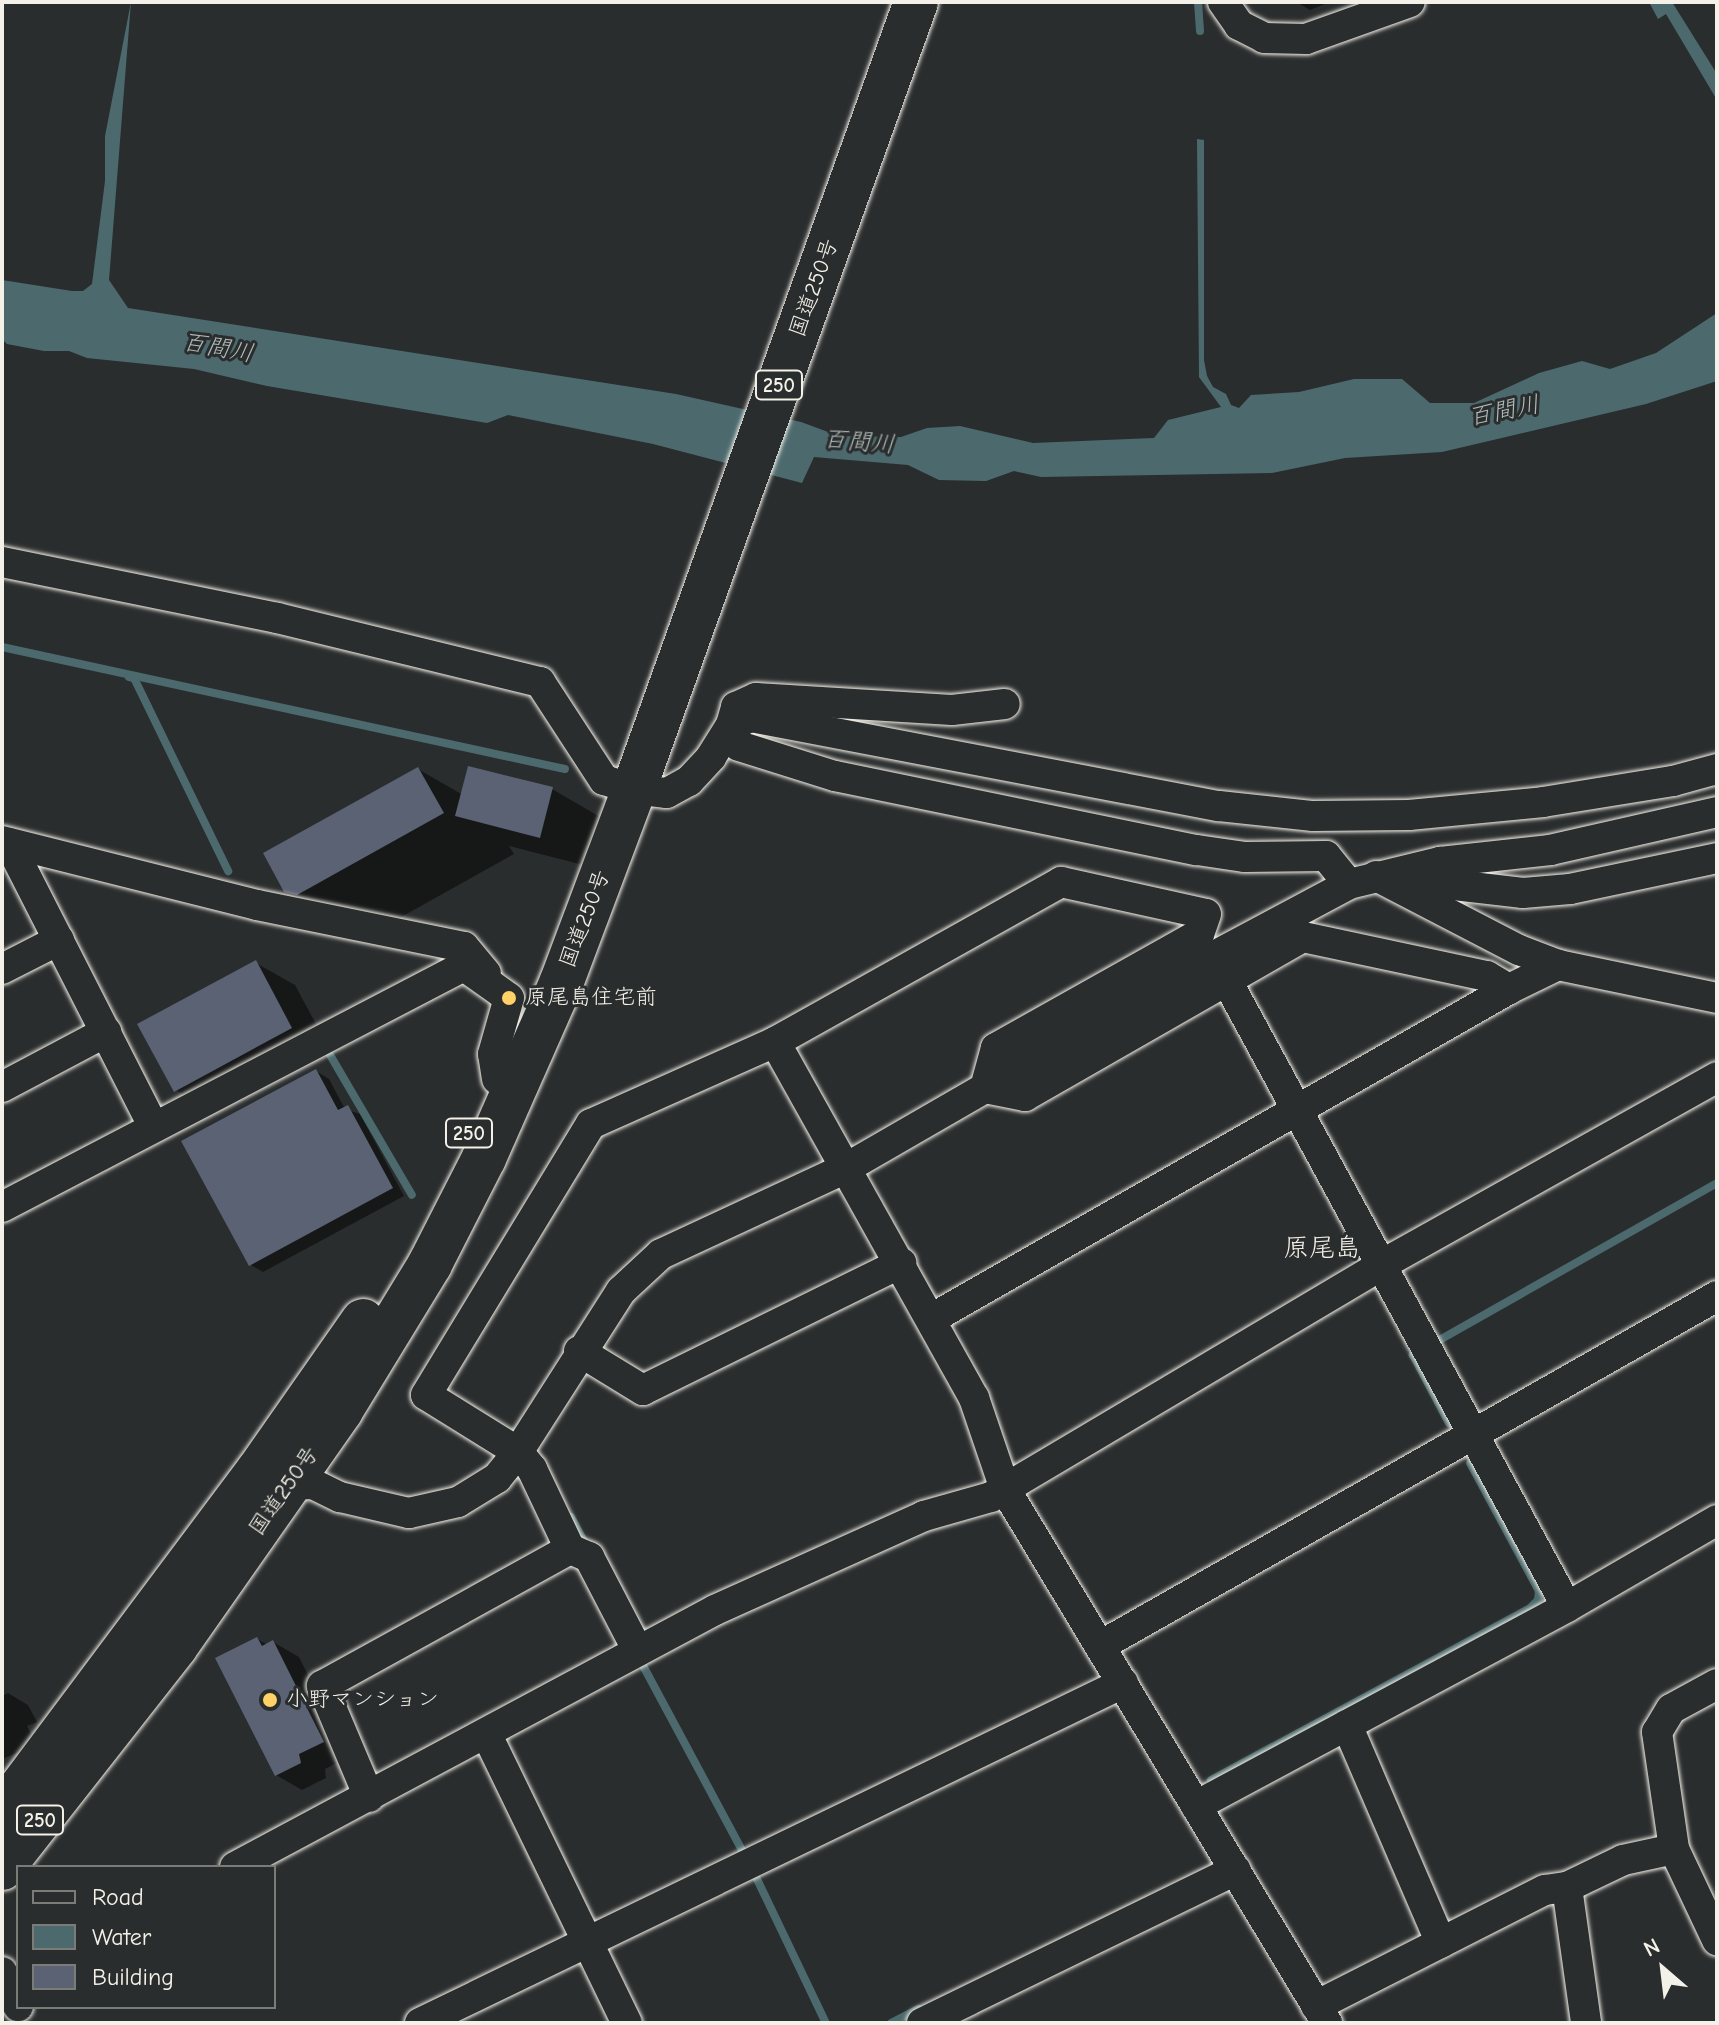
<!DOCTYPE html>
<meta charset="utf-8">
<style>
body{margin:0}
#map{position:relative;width:1719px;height:2025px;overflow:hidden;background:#2a2d2e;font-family:"Comic Neue","Klee One",sans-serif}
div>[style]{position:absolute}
.water>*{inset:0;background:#4c6a6e}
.shadow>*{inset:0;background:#0007}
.stream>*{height:8px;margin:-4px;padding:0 4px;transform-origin:4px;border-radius:4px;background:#4c6a6e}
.building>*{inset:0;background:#5b6274}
.roads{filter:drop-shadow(0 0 2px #f4f1e8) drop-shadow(0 0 2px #f4f1e8)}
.minor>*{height:30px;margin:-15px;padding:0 15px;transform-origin:15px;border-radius:15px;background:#2a2d2e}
.highway>*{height:44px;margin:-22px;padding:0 22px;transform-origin:22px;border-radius:22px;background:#2a2d2e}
.dots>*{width:22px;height:22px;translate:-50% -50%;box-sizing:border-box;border:4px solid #2a2d2e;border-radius:50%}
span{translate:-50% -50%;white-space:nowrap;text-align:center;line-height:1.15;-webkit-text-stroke:6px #2a2d2e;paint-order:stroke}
.shield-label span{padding:2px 6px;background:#2a2d2e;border:2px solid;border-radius:6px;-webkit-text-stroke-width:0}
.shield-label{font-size:20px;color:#f4f1e8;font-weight:700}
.street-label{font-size:22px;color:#f4f1e8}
.poi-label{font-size:22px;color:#f4f1e8}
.left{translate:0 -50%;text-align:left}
.water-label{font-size:24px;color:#b1bbb7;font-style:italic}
.quarter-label{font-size:26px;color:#f4f1e8}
.frame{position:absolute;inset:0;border:4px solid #f4f1e8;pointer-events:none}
.legend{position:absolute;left:16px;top:1865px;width:260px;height:144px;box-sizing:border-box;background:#2a2d2e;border:2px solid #7b7b78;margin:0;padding:10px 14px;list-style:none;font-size:24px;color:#f4f1e8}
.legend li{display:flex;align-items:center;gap:16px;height:40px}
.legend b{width:40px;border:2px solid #7b7b78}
.north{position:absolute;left:1623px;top:1929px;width:80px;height:80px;-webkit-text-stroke:6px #2a2d2e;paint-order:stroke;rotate:332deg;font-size:22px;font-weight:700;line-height:32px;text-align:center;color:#f4f1e8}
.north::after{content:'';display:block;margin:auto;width:28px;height:36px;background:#f4f1e8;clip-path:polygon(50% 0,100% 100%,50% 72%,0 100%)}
</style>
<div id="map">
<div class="water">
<div style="clip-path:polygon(131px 2px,109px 280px,128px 308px,676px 394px,801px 422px,839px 436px,901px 437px,927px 428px,960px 426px,1033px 443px,1154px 438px,1168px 420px,1221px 407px,1199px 377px,1197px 139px,1204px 140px,1204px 360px,1207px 376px,1213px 387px,1226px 394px,1231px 405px,1239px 408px,1251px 395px,1299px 392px,1354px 379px,1402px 379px,1430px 403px,1474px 403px,1539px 373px,1582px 361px,1610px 369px,1656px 353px,1717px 313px,1717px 381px,1646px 404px,1442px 452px,1345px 458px,1272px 473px,1041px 477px,1014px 471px,986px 481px,939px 480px,908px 465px,814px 457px,802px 483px,653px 444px,508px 415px,487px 423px,267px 386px,194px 369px,87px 358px,69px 351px,44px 351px,7px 344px,2px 339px,2px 280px,72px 291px,83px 291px,92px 284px,105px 181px,105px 136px)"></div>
<div style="clip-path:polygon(1649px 2px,1672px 2px,1717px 74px,1717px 100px,1666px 14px,1658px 19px)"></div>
</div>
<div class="shadow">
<div style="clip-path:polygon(1296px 2px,1330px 2px,1310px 10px)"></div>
<div style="clip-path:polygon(418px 769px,463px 795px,552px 789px,607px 821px,595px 868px,509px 846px,514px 854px,369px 935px,358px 932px,286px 891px)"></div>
<div style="clip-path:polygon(256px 963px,295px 985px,330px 1050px,214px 1113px,176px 1090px)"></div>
<div style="clip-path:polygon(316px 1071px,329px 1079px,345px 1109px,360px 1114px,404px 1196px,263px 1272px,251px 1265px)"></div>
<div style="clip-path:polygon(257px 1639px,268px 1645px,273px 1642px,299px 1657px,349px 1757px,325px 1769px,326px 1778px,302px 1790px,276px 1775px)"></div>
<div style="clip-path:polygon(8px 1693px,28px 1705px,37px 1722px,27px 1726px,37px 1745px,2px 1759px,2px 1696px)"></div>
</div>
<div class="stream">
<div style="left:1198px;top:2px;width:29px;rotate:86deg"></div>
<div style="left:2px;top:647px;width:576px;rotate:12.23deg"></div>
<div style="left:129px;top:677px;width:5px;rotate:11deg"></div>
<div style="left:134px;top:678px;width:215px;rotate:64deg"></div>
<div style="left:326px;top:1048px;width:170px;rotate:59.7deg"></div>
<div style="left:1436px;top:1342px;width:323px;rotate:-29.5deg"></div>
<div style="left:1416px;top:1353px;width:4px;rotate:146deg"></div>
<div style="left:1413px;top:1355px;width:77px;rotate:62.1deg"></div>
<div style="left:571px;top:1517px;width:26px;rotate:62deg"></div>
<div style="left:640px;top:1660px;width:220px;rotate:61.8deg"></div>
<div style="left:1211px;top:1780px;width:361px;rotate:-28.3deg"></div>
<div style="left:1529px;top:1609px;width:13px;rotate:-45deg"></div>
<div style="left:1538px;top:1600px;width:9px;rotate:-84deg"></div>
<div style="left:1539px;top:1591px;width:145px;rotate:-118.3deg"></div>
<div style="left:755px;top:1875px;width:164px;rotate:64.4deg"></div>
<div style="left:891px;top:2023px;width:31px;rotate:-27deg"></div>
</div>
<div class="building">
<div style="clip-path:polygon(468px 766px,553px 787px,540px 838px,455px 816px)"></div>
<div style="clip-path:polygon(418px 767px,444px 813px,297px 895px,284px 892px,263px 853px)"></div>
<div style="clip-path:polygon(256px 960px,292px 1028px,174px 1092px,137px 1024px)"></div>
<div style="clip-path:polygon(316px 1069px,338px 1110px,348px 1105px,393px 1188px,249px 1266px,181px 1141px)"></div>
<div style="clip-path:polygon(257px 1637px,262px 1646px,273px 1640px,324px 1742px,299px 1754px,301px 1763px,275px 1776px,215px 1658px)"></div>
</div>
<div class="roads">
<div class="minor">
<div style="left:1223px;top:2px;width:28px;rotate:55deg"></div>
<div style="left:1239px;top:25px;width:28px;rotate:27deg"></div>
<div style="left:1264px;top:38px;width:42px;rotate:1.4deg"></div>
<div style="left:1306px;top:39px;width:110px;rotate:-19.6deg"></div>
<div style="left:2px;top:562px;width:281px;rotate:11.5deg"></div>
<div style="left:277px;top:618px;width:271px;rotate:13.7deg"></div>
<div style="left:540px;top:682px;width:117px;rotate:56.9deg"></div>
<div style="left:604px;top:780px;width:14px;rotate:17deg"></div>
<div style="left:731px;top:725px;width:22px;rotate:-22deg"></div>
<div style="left:751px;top:717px;width:476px;rotate:10.8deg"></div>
<div style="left:1219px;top:806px;width:95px;rotate:6.1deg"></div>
<div style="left:1313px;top:816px;width:96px;rotate:-0.6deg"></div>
<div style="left:1409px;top:815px;width:135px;rotate:-5.5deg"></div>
<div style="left:1543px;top:802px;width:132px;rotate:-9.2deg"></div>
<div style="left:1673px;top:781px;width:46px;rotate:-15.3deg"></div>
<div style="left:731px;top:725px;width:22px;rotate:69deg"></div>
<div style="left:739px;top:746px;width:101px;rotate:17.4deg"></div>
<div style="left:835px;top:776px;width:369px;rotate:11.6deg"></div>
<div style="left:1197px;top:850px;width:49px;rotate:8.3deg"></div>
<div style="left:1245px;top:857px;width:81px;rotate:-0.7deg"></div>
<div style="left:1326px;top:856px;width:36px;rotate:51deg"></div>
<div style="left:634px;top:789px;width:33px;rotate:7deg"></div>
<div style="left:667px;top:793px;width:25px;rotate:-29deg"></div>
<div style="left:689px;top:781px;width:33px;rotate:-47deg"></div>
<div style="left:711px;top:757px;width:38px;rotate:-58deg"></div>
<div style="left:731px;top:725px;width:19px;rotate:-74deg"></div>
<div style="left:736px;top:707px;width:22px;rotate:-24deg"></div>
<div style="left:756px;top:698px;width:196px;rotate:3.5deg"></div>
<div style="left:952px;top:710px;width:53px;rotate:-6.5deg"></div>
<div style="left:2px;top:841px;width:263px;rotate:14.1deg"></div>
<div style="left:257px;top:905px;width:211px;rotate:11.5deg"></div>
<div style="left:464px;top:947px;width:34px;rotate:50deg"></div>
<div style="left:9px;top:843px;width:319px;rotate:63deg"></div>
<div style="left:1376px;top:876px;width:161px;rotate:27.4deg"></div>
<div style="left:1519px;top:950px;width:42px;rotate:21deg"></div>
<div style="left:1558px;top:965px;width:162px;rotate:11.7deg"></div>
<div style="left:1402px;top:879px;width:122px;rotate:6.6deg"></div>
<div style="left:1523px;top:893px;width:47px;rotate:-4.9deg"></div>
<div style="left:1570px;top:889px;width:150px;rotate:-11.9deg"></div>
<div style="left:2px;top:969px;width:64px;rotate:-27deg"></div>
<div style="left:1227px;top:981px;width:712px;rotate:61.49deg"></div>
<div style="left:775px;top:1042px;width:408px;rotate:60.8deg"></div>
<div style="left:974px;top:1398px;width:96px;rotate:71.2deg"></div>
<div style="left:1005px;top:1489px;width:624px;rotate:58.91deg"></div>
<div style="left:497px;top:1079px;width:25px;rotate:-99deg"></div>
<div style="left:493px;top:1054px;width:58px;rotate:-74.1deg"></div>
<div style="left:2px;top:1087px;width:118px;rotate:-27.9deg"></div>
<div style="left:2px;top:1207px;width:521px;rotate:-27.55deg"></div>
<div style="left:464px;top:966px;width:55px;rotate:35.4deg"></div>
<div style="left:931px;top:1319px;width:666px;rotate:-29.72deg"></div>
<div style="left:1509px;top:989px;width:55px;rotate:-26.1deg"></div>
<div style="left:579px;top:1351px;width:75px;rotate:31.4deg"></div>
<div style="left:643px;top:1390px;width:288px;rotate:-26.2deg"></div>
<div style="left:287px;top:1485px;width:26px;rotate:-2deg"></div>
<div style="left:313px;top:1484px;width:30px;rotate:26deg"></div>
<div style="left:340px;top:1497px;width:71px;rotate:13.1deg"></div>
<div style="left:409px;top:1513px;width:50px;rotate:-12.7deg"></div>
<div style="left:458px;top:1502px;width:46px;rotate:-31.6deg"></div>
<div style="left:497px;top:1478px;width:33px;rotate:-51deg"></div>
<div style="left:518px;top:1452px;width:191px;rotate:-57.4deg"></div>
<div style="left:621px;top:1291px;width:54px;rotate:-42.8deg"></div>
<div style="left:661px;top:1254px;width:206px;rotate:-24.9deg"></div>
<div style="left:848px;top:1167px;width:412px;rotate:-30deg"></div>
<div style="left:1205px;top:961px;width:163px;rotate:-28.1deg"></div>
<div style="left:1349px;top:884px;width:94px;rotate:-13.6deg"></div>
<div style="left:1440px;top:862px;width:111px;rotate:-6.2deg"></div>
<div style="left:1550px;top:850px;width:171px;rotate:-12.8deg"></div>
<div style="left:570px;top:1549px;width:21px;rotate:23deg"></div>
<div style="left:589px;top:1557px;width:106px;rotate:62.5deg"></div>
<div style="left:1100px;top:1646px;width:709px;rotate:-29.56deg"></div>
<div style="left:1717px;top:1684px;width:52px;rotate:151.5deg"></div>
<div style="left:1671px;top:1709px;width:27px;rotate:121deg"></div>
<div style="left:1657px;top:1732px;width:118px;rotate:81.7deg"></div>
<div style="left:1674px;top:1849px;width:101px;rotate:64.7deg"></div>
<div style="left:1347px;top:1725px;width:237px;rotate:66.7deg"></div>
<div style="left:487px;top:1735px;width:320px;rotate:64.1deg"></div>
<div style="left:369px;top:1797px;width:121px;rotate:-112.9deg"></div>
<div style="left:322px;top:1686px;width:283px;rotate:-28.9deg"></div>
<div style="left:570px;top:1549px;width:89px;rotate:-115.4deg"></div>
<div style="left:532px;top:1469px;width:22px;rotate:-129deg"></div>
<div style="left:518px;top:1452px;width:108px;rotate:-148.2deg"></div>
<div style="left:426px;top:1395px;width:317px;rotate:-58.7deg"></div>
<div style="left:591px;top:1124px;width:201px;rotate:-24deg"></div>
<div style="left:775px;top:1042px;width:328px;rotate:-29.2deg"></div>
<div style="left:1061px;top:882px;width:148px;rotate:12.4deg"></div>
<div style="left:1206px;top:914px;width:21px;rotate:109deg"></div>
<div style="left:1199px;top:934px;width:233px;rotate:150.7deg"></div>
<div style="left:996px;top:1048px;width:41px;rotate:105.4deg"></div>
<div style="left:985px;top:1088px;width:41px;rotate:11.3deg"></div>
<div style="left:1025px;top:1096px;width:320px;rotate:-29.8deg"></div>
<div style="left:1303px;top:937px;width:188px;rotate:12deg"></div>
<div style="left:1487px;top:976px;width:26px;rotate:31deg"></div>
<div style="left:1196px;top:1806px;width:421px;rotate:-28.2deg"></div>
<div style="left:1567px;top:1607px;width:173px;rotate:-30.1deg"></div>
<div style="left:235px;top:1867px;width:544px;rotate:-28.17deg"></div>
<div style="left:715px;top:1610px;width:229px;rotate:-24.2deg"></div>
<div style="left:924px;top:1516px;width:70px;rotate:-15.8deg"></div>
<div style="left:991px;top:1497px;width:454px;rotate:-30.7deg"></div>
<div style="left:1381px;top:1265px;width:385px;rotate:-29.2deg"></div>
<div style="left:1567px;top:1887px;width:137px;rotate:82deg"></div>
<div style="left:2px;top:1972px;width:38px;rotate:65deg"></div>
<div style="left:1316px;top:2006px;width:257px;rotate:-26.9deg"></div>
<div style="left:1545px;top:1890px;width:22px;rotate:-8deg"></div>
<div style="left:1567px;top:1887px;width:62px;rotate:-25.7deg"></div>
<div style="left:1623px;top:1860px;width:52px;rotate:-12.2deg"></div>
<div style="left:420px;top:2023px;width:781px;rotate:-25.81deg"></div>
<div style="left:922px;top:2023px;width:349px;rotate:-26deg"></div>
</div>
<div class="highway">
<div style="left:2px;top:1813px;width:427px;rotate:-53.2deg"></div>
<div style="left:258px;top:1471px;width:183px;rotate:-55deg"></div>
<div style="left:2px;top:1868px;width:282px;rotate:-51.9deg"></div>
<div style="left:176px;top:1646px;width:288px;rotate:-55deg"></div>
<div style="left:341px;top:1410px;width:171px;rotate:-58.6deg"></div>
<div style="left:430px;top:1264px;width:119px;rotate:-63deg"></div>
<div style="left:484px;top:1158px;width:193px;rotate:-66.2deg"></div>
<div style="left:562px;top:981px;width:205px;rotate:-69.4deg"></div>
<div style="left:634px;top:789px;width:836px;rotate:-70.29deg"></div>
</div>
</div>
<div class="dots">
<div style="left:509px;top:998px;background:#ffd166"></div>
<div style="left:270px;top:1700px;background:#ffd166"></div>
</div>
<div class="shield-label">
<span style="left:779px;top:385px">250</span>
<span style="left:469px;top:1133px">250</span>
<span style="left:40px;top:1820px">250</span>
</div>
<div class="street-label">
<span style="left:814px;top:288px;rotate:-70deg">国道250号</span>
<span style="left:585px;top:919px;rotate:-69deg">国道250号</span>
<span style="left:284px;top:1491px;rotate:-55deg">国道250号</span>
</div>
<div class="poi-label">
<span class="left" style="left:525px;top:998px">原尾島住宅前</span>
<span class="left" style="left:286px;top:1700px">小野マンション</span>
</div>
<div class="water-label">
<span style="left:218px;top:348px;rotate:10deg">百間川</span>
<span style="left:1504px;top:411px;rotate:-11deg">百間川</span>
<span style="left:859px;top:442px;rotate:5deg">百間川</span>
</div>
<div class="quarter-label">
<span style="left:1322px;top:1249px">原尾島</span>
</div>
<div class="frame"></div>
<ul class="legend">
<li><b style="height:10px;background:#2a2d2e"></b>Road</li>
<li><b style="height:22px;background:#4c6a6e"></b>Water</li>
<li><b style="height:22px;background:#5b6274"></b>Building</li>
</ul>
<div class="north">N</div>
</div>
